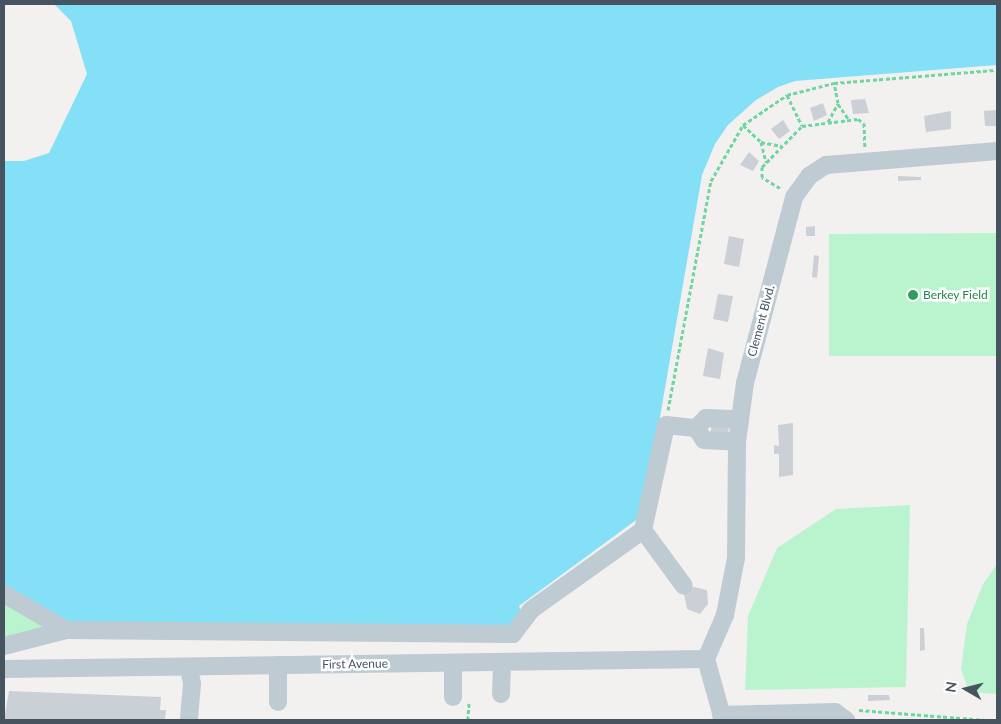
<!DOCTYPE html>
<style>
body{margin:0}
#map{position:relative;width:1001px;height:724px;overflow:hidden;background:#f3f0f0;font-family:Lato,sans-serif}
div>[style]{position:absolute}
.green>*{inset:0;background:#baf4cf}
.water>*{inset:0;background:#83e0f6}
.building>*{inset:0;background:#cbcfd6}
.path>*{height:3px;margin-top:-1.5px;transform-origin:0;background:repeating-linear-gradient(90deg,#6ed6a1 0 4px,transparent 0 6.5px)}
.minor>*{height:18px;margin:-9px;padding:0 9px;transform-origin:9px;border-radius:9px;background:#bfcbd3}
.dots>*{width:14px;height:14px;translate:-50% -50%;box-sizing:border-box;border:2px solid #fff;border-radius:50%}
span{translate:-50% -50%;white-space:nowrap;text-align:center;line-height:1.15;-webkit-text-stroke:5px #fff;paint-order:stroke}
.leisure-label{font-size:12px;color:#27864d}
.left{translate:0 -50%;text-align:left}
.street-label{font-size:12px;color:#465460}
.frame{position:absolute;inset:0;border:5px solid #465460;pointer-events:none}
.north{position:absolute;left:941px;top:664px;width:50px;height:50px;-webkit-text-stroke:4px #fff;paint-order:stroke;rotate:278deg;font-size:14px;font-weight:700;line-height:20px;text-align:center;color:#465460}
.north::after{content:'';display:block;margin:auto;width:18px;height:22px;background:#465460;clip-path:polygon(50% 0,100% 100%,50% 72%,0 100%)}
</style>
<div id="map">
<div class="green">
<div style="clip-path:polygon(997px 233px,997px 356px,829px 356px,829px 234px)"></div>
<div style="clip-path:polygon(910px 505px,906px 687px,745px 690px,748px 616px,777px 548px,836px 509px)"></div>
<div style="clip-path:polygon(997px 564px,997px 694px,969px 692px,961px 669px,967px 624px,983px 584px)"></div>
<div style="clip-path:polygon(4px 598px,57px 628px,4px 641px)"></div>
</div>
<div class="water">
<div style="clip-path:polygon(54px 4px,997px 4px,997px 65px,795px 81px,778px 87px,756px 100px,728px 125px,715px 144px,702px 175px,643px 515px,519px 606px,522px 613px,518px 627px,69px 626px,4px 588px,4px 161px,24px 161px,49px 153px,87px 74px,71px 21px)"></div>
</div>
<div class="building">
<div style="clip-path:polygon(865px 99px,869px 113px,853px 114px,851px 100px)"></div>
<div style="clip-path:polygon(823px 103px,827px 115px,814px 121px,810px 108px)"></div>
<div style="clip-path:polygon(997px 110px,997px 126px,985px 126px,984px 111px)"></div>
<div style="clip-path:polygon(951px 111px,951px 129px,926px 132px,924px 116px)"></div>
<div style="clip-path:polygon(783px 120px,790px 131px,779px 139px,771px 129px)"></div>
<div style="clip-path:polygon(749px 152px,759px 161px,753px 171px,740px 165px)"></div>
<div style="clip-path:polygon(898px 176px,921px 177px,921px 180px,898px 181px)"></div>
<div style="clip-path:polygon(815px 226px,815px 236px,806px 236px,806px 227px)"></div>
<div style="clip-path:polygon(729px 236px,744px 239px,739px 267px,724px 264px)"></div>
<div style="clip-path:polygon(814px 255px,819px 256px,817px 278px,812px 277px)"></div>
<div style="clip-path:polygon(718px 294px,733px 296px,728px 322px,713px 319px)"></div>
<div style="clip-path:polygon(708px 348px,724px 353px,720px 379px,703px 376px)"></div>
<div style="clip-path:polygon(712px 422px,729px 423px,728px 438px,710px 436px)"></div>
<div style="clip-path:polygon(793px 423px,793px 475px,779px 477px,779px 454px,774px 454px,774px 445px,779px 446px,778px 425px)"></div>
<div style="clip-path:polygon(694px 587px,707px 590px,708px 604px,700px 614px,687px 609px,684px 594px)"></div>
<div style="clip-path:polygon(920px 628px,924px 628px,925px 650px,920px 651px)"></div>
<div style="clip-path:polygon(9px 691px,161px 697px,160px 710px,166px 710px,165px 720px,4px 720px)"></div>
<div style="clip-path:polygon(868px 695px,889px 695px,890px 700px,868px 701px)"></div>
</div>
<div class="path">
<div style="left:787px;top:95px;width:34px;rotate:64deg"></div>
<div style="left:838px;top:104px;width:19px;rotate:55deg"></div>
<div style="left:828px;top:122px;width:21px;rotate:-62deg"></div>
<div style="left:838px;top:103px;width:20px;rotate:-101deg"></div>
<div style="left:743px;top:125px;width:25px;rotate:43deg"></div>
<div style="left:761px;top:142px;width:21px;rotate:76deg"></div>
<div style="left:761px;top:142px;width:21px;rotate:11deg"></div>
<div style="left:780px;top:188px;width:21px;rotate:-149deg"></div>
<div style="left:762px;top:177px;width:10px;rotate:-90deg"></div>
<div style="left:762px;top:167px;width:57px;rotate:-45.7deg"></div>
<div style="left:802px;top:126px;width:56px;rotate:-7.1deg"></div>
<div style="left:858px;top:119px;width:7px;rotate:34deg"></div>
<div style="left:864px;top:123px;width:24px;rotate:88deg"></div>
<div style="left:668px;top:410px;width:233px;rotate:-79.4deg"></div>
<div style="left:711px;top:181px;width:64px;rotate:-60.3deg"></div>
<div style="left:743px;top:125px;width:53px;rotate:-34.3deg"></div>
<div style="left:787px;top:95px;width:49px;rotate:-14.3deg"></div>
<div style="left:834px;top:83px;width:164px;rotate:-4.6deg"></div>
<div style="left:859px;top:710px;width:127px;rotate:4.5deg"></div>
<div style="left:468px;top:720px;width:17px;rotate:-87deg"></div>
</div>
<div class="minor">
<div style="left:696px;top:428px;width:14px;rotate:-45deg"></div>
<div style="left:706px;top:418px;width:33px;rotate:2deg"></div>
<div style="left:643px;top:530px;width:69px;rotate:53.8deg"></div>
<div style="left:4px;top:594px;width:72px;rotate:30.1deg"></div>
<div style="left:66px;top:630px;width:447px;rotate:0.5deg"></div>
<div style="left:513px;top:634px;width:30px;rotate:-53deg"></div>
<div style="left:531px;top:610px;width:138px;rotate:-35.5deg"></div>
<div style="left:643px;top:530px;width:107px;rotate:-77.6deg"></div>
<div style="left:666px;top:425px;width:30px;rotate:6deg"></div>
<div style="left:696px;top:428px;width:14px;rotate:56deg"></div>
<div style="left:704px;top:440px;width:33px;rotate:3deg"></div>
<div style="left:4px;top:646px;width:64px;rotate:-14.5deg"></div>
<div style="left:706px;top:659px;width:48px;rotate:-66.6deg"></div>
<div style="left:725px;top:615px;width:58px;rotate:-79.1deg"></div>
<div style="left:736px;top:558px;width:116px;rotate:-89.5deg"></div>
<div style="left:737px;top:442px;width:60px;rotate:-82.3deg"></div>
<div style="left:745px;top:383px;width:192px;rotate:-75.2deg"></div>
<div style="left:794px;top:197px;width:26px;rotate:-54deg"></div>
<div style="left:809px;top:176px;width:20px;rotate:-33deg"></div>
<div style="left:826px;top:165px;width:172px;rotate:-4.7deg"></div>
<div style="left:706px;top:659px;width:63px;rotate:74.4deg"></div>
<div style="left:189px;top:667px;width:17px;rotate:80deg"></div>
<div style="left:192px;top:684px;width:36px;rotate:95deg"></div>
<div style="left:4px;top:669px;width:702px;rotate:-0.82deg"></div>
<div style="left:501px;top:694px;width:32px;rotate:-88deg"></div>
<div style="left:453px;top:697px;width:34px;rotate:-90deg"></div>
<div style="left:278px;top:702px;width:37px;rotate:-90deg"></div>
<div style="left:721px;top:715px;width:114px;rotate:-1.5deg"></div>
<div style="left:835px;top:712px;width:14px;rotate:36deg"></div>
</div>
<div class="dots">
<div style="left:913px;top:295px;background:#2e9e5b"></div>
</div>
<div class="leisure-label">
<span class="left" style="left:923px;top:295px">Berkey Field</span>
</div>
<div class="street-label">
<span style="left:761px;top:321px;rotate:-75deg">Clement Blvd.</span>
<span style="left:355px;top:664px;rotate:-1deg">First Avenue</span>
</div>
<div class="frame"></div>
<div class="north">N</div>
</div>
